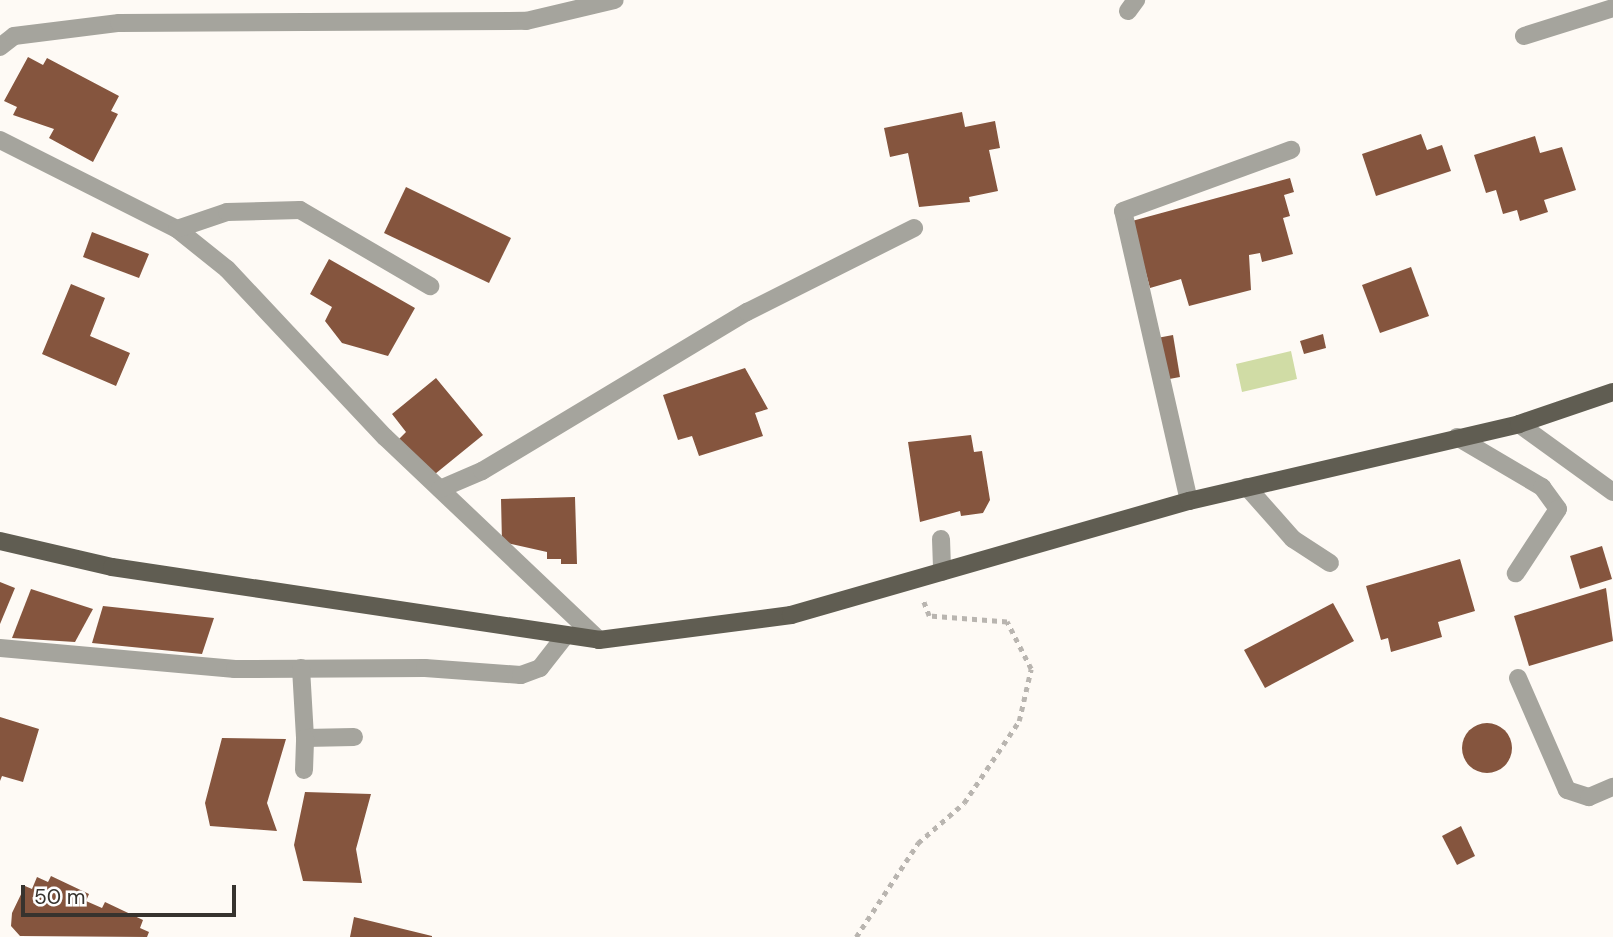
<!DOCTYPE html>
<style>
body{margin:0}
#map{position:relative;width:1613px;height:937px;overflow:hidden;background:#fefaf5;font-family:"DM Sans",sans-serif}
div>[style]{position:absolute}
.water>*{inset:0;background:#d0dca5}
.building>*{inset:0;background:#85553e}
.round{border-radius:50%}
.path>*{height:4.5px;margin-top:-2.25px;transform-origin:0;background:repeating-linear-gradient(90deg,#b9b5b0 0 5px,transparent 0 10px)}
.minor>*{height:18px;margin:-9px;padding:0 9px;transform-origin:9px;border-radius:9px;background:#a5a49d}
.major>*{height:18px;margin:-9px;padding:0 9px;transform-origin:9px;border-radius:9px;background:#605d52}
span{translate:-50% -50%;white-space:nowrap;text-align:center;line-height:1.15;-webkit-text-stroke:7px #fff;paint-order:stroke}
.scale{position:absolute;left:21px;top:885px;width:215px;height:32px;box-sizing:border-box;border:4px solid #37332e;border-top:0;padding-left:9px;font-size:21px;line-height:24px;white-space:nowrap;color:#37332e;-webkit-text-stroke:5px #fff;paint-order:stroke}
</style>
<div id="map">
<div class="water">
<div style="clip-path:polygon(1291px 351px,1297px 379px,1242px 392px,1236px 364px)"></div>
</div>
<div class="building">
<div style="clip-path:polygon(28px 57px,43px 65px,47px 58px,119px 96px,111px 111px,118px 114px,93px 162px,49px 138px,54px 129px,13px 115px,17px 107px,4px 101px)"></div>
<div style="clip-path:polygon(962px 112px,965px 127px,995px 121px,1000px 148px,989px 150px,998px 191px,969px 197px,970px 202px,919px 207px,908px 153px,890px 157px,884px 128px)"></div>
<div style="clip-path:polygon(1421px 134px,1427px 150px,1442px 145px,1451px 171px,1376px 196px,1362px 154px)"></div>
<div style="clip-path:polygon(1535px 136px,1540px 153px,1562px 147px,1576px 190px,1544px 200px,1548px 212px,1520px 221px,1517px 210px,1503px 214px,1496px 190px,1486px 193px,1474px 155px)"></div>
<div style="clip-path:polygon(1290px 178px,1294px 192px,1284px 195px,1290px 216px,1283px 218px,1293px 254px,1262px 262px,1260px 253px,1249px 255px,1251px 290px,1189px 306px,1181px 279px,1150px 288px,1132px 221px)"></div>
<div style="clip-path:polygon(406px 187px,511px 238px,489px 283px,384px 233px)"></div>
<div style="clip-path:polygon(92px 232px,149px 254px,139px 278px,83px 257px)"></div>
<div style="clip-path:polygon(329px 259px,415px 308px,388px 356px,342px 343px,325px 321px,332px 307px,310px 294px)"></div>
<div style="clip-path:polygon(1411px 267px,1429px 316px,1380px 333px,1362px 285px)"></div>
<div style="clip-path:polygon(71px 284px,105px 298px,90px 336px,130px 353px,116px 386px,42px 354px)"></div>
<div style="clip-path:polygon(1323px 334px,1326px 348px,1304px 354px,1300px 341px)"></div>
<div style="clip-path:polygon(1173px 335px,1180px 377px,1164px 380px,1157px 338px)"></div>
<div style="clip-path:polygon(745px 368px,768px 409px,755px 413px,763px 436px,699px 456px,692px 436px,678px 440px,663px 395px)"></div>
<div style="clip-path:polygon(436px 378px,483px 435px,435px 474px,399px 439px,406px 432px,392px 414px)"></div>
<div style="clip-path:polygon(971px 435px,974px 452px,982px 451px,990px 500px,983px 513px,961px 516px,960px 511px,920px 522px,908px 442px)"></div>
<div style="clip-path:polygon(575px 497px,577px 564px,561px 564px,561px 559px,547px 559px,547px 552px,502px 542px,501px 499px)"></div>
<div style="clip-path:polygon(1602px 546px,1612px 579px,1580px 589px,1570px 556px)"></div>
<div style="clip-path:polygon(1460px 559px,1475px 611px,1438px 622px,1442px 637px,1391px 652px,1388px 638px,1381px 640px,1366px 586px)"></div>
<div style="clip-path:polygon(0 582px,15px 588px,0 624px)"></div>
<div style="clip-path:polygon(1606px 588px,1613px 641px,1529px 666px,1514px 616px)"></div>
<div style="clip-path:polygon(31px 589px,93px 609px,75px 642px,12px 638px)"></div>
<div style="clip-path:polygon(1333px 603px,1354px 641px,1265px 688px,1244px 650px)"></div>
<div style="clip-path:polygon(103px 606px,214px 618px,202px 654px,92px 643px)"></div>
<div style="clip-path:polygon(0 717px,39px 729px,23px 782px,2px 776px,0 781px)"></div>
<div class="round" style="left:1462px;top:723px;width:50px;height:50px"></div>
<div style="clip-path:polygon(222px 738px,286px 739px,267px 803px,277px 831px,210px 826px,205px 803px)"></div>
<div style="clip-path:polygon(305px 792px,371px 794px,356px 849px,362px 883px,303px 881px,294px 845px)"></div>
<div style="clip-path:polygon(1461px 826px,1475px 856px,1457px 865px,1442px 836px)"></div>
<div style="clip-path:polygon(51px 876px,89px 894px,86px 901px,102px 908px,105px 902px,143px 920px,140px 928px,149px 932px,147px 937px,20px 936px,11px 926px,12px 913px,25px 886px,32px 889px,37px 877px,48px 882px)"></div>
<div style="clip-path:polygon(354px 917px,432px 936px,432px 937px,350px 937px)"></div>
</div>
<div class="path">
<div style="left:856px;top:937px;width:113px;rotate:-56.6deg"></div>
<div style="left:918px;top:843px;width:61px;rotate:-41deg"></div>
<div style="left:964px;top:803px;width:99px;rotate:-56.1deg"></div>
<div style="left:1019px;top:721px;width:53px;rotate:-77deg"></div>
<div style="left:1031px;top:669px;width:53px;rotate:-117.1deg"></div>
<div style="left:1007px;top:622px;width:78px;rotate:-175.6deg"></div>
<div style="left:929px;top:616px;width:19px;rotate:-111deg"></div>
</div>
<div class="minor">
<div style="left:1128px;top:11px;width:14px;rotate:-54deg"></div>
<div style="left:1524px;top:36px;width:93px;rotate:-17.5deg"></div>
<div style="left:0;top:47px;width:18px;rotate:-38deg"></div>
<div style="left:14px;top:36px;width:106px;rotate:-7.1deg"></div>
<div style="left:119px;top:23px;width:407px;rotate:-0.3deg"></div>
<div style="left:526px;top:21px;width:91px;rotate:-13.3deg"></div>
<div style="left:0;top:140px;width:198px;rotate:26.7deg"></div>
<div style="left:177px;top:229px;width:64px;rotate:38.7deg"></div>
<div style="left:227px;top:269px;width:231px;rotate:46.8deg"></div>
<div style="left:385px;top:437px;width:295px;rotate:43.5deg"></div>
<div style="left:177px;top:229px;width:53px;rotate:-18.8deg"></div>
<div style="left:227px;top:212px;width:73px;rotate:-1.6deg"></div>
<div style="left:300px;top:210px;width:151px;rotate:30.3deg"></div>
<div style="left:1519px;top:424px;width:116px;rotate:35.9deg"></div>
<div style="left:1457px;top:437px;width:99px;rotate:30.5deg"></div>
<div style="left:1542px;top:487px;width:27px;rotate:54deg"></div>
<div style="left:1558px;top:509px;width:77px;rotate:123.3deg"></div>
<div style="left:1247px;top:487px;width:69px;rotate:48.5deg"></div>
<div style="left:1293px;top:539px;width:44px;rotate:33deg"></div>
<div style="left:440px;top:489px;width:46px;rotate:-23.2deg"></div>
<div style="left:482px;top:471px;width:309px;rotate:-31deg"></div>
<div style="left:747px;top:312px;width:187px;rotate:-26.7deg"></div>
<div style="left:1189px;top:501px;width:297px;rotate:-102.8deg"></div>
<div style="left:1123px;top:211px;width:179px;rotate:-20deg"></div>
<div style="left:941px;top:539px;width:33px;rotate:88deg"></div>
<div style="left:0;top:648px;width:236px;rotate:5.1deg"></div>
<div style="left:235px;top:669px;width:190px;rotate:-0.3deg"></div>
<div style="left:425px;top:668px;width:96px;rotate:4.2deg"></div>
<div style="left:521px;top:675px;width:20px;rotate:-20deg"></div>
<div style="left:540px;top:668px;width:37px;rotate:-52deg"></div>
<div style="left:301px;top:668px;width:70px;rotate:86.7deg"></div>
<div style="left:305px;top:738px;width:49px;rotate:-1.2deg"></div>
<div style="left:1518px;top:678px;width:122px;rotate:66.4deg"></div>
<div style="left:1567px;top:790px;width:23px;rotate:18deg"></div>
<div style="left:1589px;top:797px;width:26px;rotate:-23deg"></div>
<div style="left:304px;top:770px;width:32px;rotate:-88deg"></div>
</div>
<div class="major">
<div style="left:0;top:541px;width:115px;rotate:13.1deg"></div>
<div style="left:112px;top:567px;width:492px;rotate:8.5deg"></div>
<div style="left:599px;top:640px;width:194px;rotate:-7.4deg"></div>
<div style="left:791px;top:615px;width:414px;rotate:-16deg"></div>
<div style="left:1189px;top:501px;width:339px;rotate:-13.1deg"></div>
<div style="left:1519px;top:424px;width:99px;rotate:-18.8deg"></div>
</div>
<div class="scale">50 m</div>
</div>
